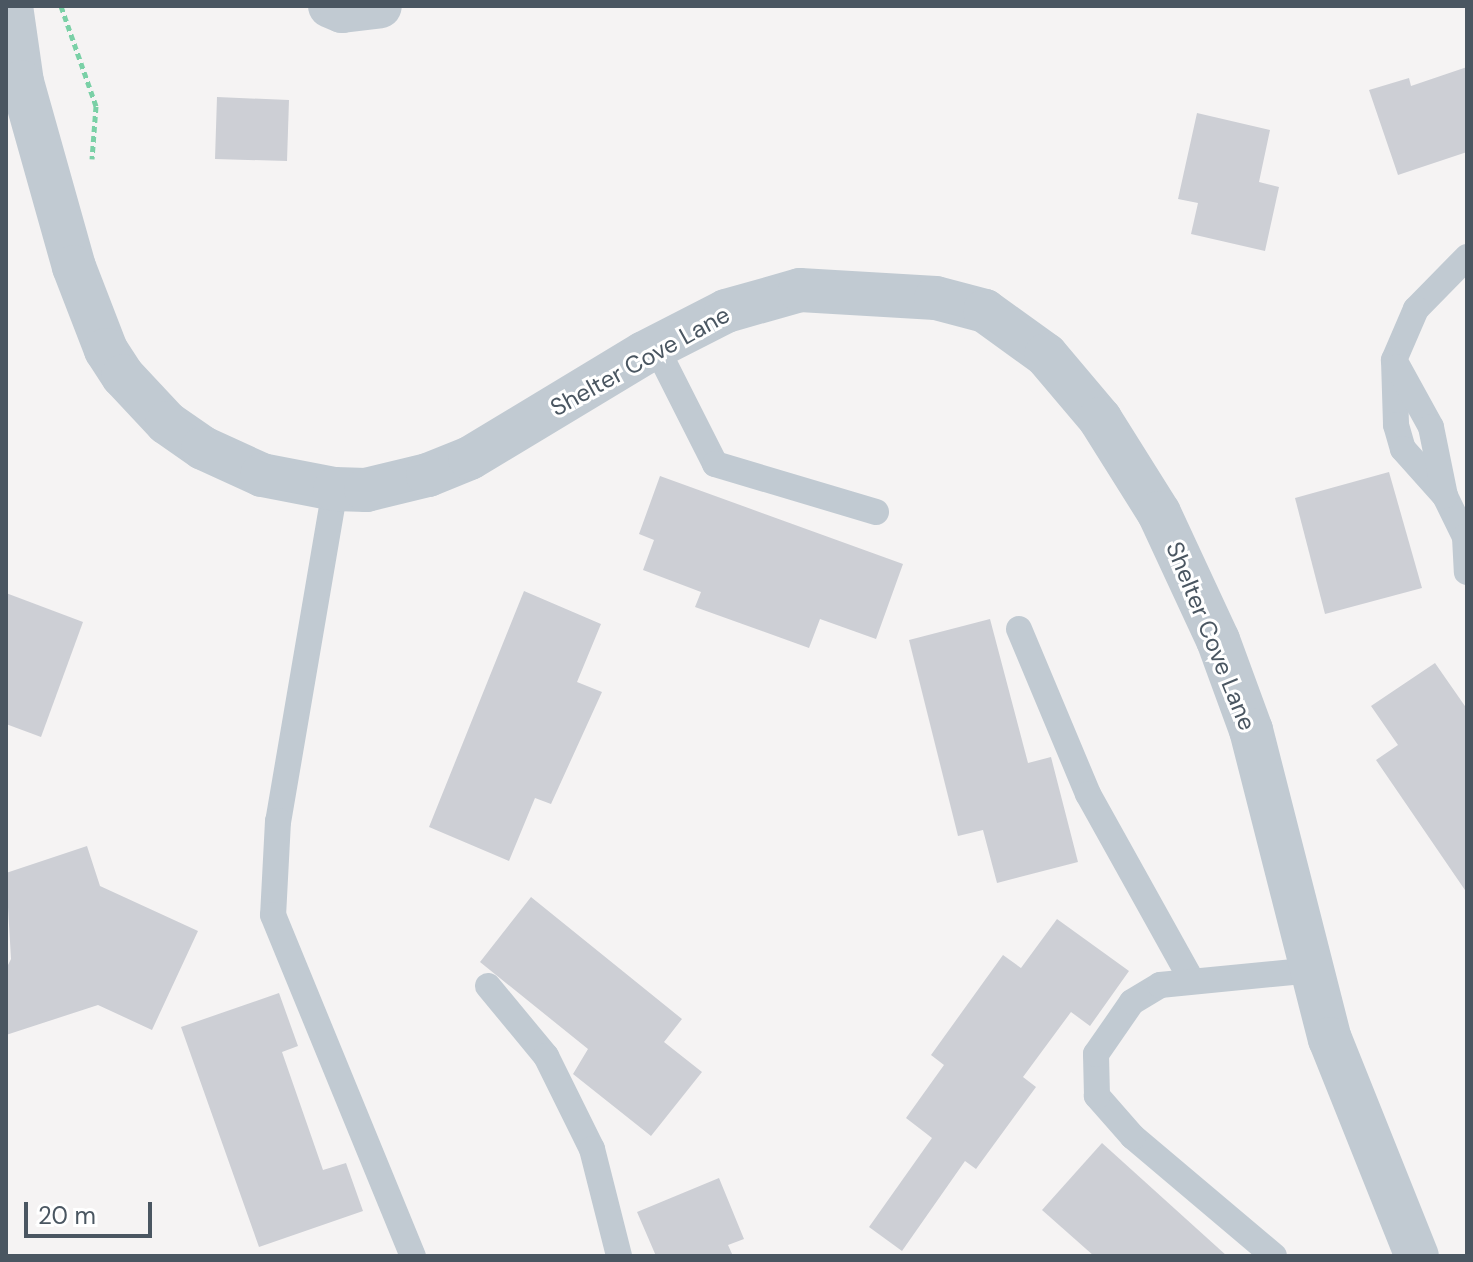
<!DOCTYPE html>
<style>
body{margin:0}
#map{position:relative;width:1473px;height:1262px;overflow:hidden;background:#f5f3f3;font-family:"DM Sans",sans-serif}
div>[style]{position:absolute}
.building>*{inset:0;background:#cdcfd5}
.path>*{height:5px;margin-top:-2.5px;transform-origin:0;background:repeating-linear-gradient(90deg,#7ad0a6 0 6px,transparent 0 10px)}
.lane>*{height:26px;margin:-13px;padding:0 13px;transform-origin:13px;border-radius:13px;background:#c1cad2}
.street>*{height:44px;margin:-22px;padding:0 22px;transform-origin:22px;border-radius:22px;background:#c1cad2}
span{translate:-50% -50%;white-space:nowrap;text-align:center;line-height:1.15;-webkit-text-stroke:6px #fff;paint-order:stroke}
.street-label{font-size:24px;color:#4a5661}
.frame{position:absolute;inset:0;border:8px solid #4a5661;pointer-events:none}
.scale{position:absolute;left:24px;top:1202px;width:128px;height:36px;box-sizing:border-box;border:4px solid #4a5661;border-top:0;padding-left:10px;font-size:24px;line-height:28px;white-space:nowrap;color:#4a5661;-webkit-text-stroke:6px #fff;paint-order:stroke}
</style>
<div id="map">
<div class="building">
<div style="clip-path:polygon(1467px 67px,1467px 152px,1398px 175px,1369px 90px,1409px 78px,1411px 86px)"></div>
<div style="clip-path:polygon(217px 97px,289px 100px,287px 161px,215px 159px)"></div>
<div style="clip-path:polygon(1197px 113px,1270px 130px,1259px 182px,1279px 187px,1265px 251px,1191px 234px,1198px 203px,1178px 199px)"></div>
<div style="clip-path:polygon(1389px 472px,1422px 588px,1325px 614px,1295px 498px)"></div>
<div style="clip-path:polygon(660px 476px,903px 564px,876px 639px,820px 619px,809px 648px,695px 607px,701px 592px,643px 570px,654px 540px,639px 534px)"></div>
<div style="clip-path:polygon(524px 591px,601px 624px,577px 682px,602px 692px,551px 804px,535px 798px,509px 861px,429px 827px)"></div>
<div style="clip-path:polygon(6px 593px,83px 622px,41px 737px,6px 724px)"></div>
<div style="clip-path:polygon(990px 619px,1028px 763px,1051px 757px,1078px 862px,997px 883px,983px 830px,958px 836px,909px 640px)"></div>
<div style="clip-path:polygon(1435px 663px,1467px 709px,1467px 893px,1376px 760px,1398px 745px,1371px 706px)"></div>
<div style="clip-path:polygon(87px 846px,100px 886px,198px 931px,152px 1030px,98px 1005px,6px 1035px,6px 969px,11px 959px,6px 873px)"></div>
<div style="clip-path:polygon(531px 897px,682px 1019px,664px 1042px,702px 1072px,651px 1136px,573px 1074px,588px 1049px,480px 962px)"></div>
<div style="clip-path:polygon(1057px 919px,1129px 971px,1090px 1026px,1071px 1012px,1023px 1077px,1036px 1087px,976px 1169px,965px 1161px,902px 1251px,869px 1227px,932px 1138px,906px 1118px,944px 1065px,931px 1055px,1003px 955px,1021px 968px)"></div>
<div style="clip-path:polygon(279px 993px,298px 1046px,282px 1052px,323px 1170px,346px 1163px,363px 1211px,259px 1247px,181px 1027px)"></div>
<div style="clip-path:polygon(1102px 1143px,1227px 1256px,1094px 1256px,1042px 1210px)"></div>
<div style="clip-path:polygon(719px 1178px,744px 1239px,728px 1245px,733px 1256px,656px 1256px,637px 1212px)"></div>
</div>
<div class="path">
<div style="left:61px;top:6px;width:106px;rotate:70.7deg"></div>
<div style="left:96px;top:106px;width:53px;rotate:94.3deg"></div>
</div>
<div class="lane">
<div style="left:1467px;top:257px;width:73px;rotate:134.4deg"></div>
<div style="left:1416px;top:309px;width:56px;rotate:113.3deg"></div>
<div style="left:1394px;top:360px;width:65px;rotate:88.2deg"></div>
<div style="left:1396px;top:425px;width:25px;rotate:74deg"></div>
<div style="left:1403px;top:449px;width:63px;rotate:48.2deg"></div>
<div style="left:1445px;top:496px;width:46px;rotate:64deg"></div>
<div style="left:1465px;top:537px;width:35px;rotate:87deg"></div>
<div style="left:656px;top:347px;width:131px;rotate:63.2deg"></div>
<div style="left:715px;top:464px;width:168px;rotate:16.6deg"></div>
<div style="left:1398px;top:367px;width:68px;rotate:61.2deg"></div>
<div style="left:1431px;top:427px;width:70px;rotate:78.5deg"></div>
<div style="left:335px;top:489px;width:337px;rotate:99.7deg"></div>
<div style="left:278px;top:821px;width:94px;rotate:93deg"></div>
<div style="left:273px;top:915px;width:369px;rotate:67.7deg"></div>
<div style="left:1019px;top:629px;width:179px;rotate:67.3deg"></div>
<div style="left:1088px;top:794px;width:214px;rotate:60.9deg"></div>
<div style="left:488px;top:986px;width:91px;rotate:50.4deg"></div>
<div style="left:546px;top:1056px;width:104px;rotate:63.7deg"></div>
<div style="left:592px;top:1149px;width:110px;rotate:75.8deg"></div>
<div style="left:1274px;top:1256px;width:185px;rotate:-139.8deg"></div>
<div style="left:1133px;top:1137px;width:55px;rotate:-131.3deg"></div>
<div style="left:1097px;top:1096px;width:42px;rotate:-91.4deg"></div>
<div style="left:1096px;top:1054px;width:63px;rotate:-55.3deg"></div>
<div style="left:1132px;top:1002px;width:33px;rotate:-31deg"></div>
<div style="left:1160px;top:985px;width:154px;rotate:-5.6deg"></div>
</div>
<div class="street">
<div style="left:11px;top:6px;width:77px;rotate:81.8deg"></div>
<div style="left:22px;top:82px;width:192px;rotate:74.3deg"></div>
<div style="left:74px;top:267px;width:89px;rotate:68.9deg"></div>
<div style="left:106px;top:350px;width:31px;rotate:57deg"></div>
<div style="left:123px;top:376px;width:64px;rotate:46.9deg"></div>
<div style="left:167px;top:423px;width:44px;rotate:34.8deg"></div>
<div style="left:203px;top:448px;width:65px;rotate:24.6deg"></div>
<div style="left:262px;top:475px;width:74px;rotate:10.9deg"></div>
<div style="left:335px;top:489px;width:31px;rotate:2deg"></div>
<div style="left:366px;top:490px;width:64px;rotate:-13.6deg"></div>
<div style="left:428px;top:475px;width:45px;rotate:-22deg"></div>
<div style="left:470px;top:458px;width:203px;rotate:-31.1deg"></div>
<div style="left:644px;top:353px;width:92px;rotate:-27.1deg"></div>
<div style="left:726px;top:311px;width:77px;rotate:-15.8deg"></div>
<div style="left:800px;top:290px;width:136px;rotate:3.4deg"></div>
<div style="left:936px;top:298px;width:51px;rotate:14.9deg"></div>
<div style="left:985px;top:311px;width:75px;rotate:35.8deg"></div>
<div style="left:1046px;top:355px;width:84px;rotate:49.8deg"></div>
<div style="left:1100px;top:419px;width:111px;rotate:57.9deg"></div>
<div style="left:1159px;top:513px;width:140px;rotate:65.1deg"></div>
<div style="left:1218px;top:640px;width:96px;rotate:69.9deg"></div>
<div style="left:1251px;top:730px;width:319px;rotate:75.7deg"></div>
<div style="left:1330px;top:1039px;width:234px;rotate:68.2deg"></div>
<div style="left:330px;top:6px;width:13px;rotate:23deg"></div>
<div style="left:342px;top:11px;width:38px;rotate:-7deg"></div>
</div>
<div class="street-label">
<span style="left:640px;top:361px;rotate:-29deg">Shelter Cove Lane</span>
<span style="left:1211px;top:636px;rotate:68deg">Shelter Cove Lane</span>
</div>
<div class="frame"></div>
<div class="scale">20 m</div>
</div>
